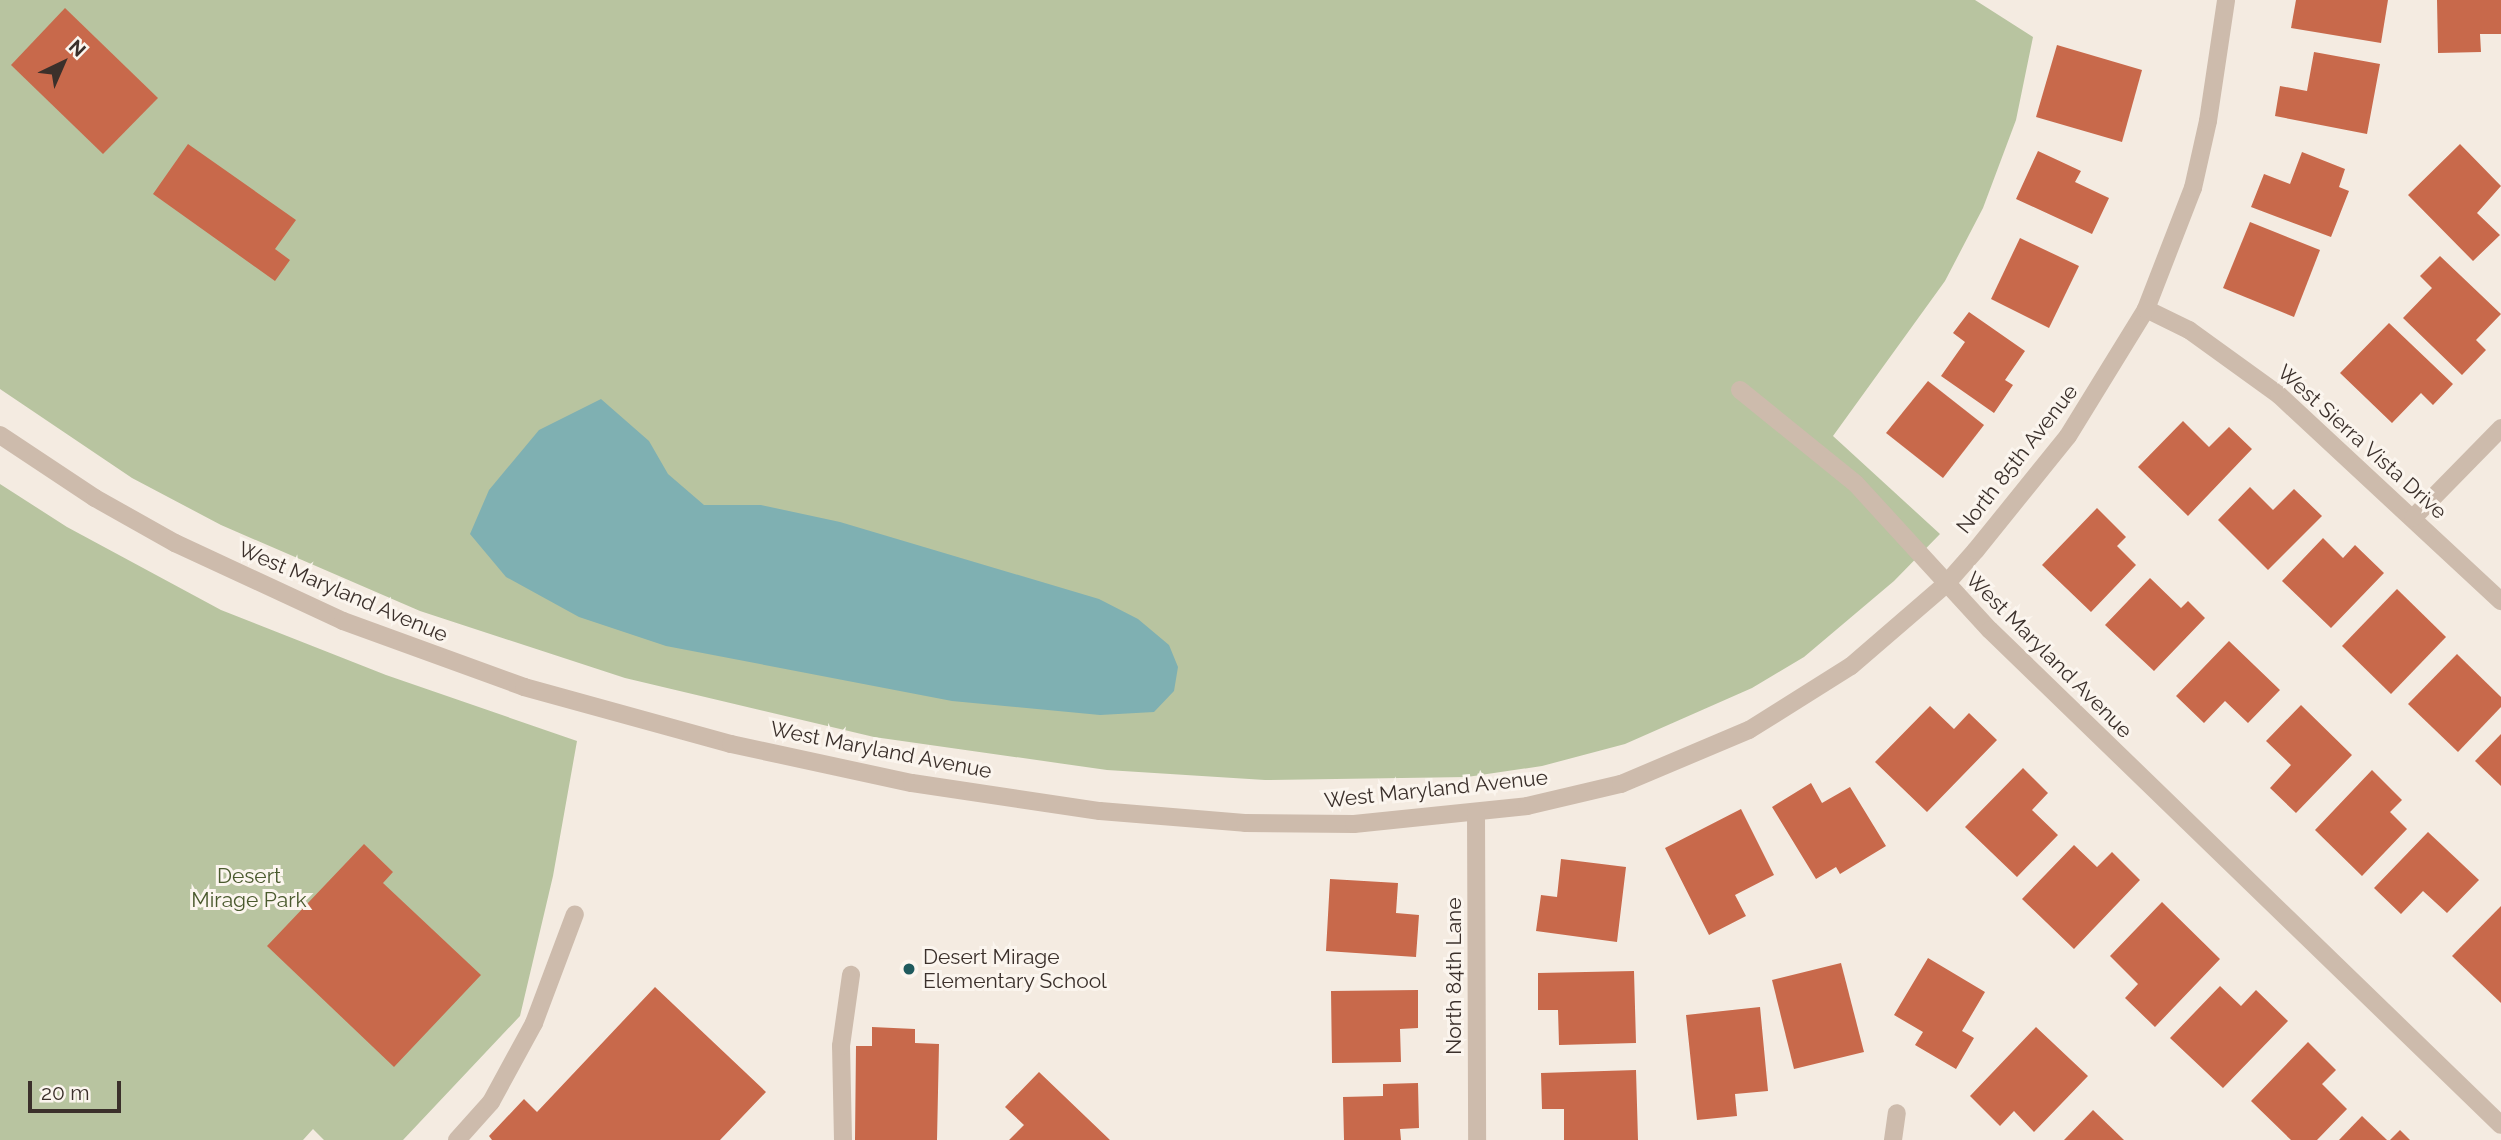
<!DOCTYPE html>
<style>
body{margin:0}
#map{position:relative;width:2501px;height:1140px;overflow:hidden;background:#f4ebe1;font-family:Raleway,sans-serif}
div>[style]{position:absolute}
.green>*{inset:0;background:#b8c4a0}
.water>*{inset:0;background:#7fb0b2}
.building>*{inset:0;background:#c8694b}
.minor>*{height:18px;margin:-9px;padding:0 9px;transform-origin:9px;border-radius:9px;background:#cdbbac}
.dots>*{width:19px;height:19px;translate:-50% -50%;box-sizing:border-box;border:4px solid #fbf5ee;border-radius:50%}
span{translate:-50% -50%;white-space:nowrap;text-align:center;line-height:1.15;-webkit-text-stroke:6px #fbf5ee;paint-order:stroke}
.street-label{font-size:21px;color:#3b302b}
.park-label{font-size:21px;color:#4a5a2e}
.poi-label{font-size:21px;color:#3b302b}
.left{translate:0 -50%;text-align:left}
.north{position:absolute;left:28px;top:28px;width:70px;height:70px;-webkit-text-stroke:5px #fbf5ee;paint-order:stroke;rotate:44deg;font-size:19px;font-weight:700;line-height:28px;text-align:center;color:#3b302b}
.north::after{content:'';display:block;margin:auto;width:24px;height:32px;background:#3b302b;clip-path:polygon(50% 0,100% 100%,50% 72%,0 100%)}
.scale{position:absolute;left:28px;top:1081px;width:93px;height:32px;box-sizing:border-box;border:4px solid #3b302b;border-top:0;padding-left:9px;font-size:21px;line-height:24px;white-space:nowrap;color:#3b302b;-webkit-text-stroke:5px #fbf5ee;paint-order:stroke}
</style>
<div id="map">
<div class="green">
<div style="clip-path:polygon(0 0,1975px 0,2033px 37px,2016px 120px,1983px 208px,1945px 281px,1833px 436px,1940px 534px,1894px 581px,1804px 657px,1752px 688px,1625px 744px,1542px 766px,1467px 777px,1265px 780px,1107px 770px,874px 737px,625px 678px,420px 611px,221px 525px,132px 478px,0 389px)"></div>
<div style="clip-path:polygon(0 484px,67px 527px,221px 610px,386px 675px,577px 741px,553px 876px,520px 1016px,403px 1140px,324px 1140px,313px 1129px,303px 1140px,0 1140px)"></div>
</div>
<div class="water">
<div style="clip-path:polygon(601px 399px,649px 441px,668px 474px,704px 505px,761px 505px,840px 522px,1099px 599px,1138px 619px,1169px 645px,1178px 667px,1174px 691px,1154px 712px,1100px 715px,952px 701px,666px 646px,579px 617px,506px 577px,470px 534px,489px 490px,539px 430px)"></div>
</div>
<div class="building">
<div style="clip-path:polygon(2296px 0,2388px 0,2381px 43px,2291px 28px)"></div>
<div style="clip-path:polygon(2437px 0,2501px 0,2501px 34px,2480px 34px,2481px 52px,2438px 53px)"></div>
<div style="clip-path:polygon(65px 8px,158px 98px,103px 154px,11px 65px)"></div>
<div style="clip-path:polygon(2057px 45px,2142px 70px,2122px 142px,2036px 117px)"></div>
<div style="clip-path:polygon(2314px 52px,2380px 64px,2367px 134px,2275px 116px,2280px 86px,2307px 91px)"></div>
<div style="clip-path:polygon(188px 144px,296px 220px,275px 249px,290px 260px,275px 281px,153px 194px)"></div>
<div style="clip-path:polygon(2460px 144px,2501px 186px,2477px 213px,2500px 235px,2473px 261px,2408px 195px)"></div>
<div style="clip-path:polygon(2038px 151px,2081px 171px,2075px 182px,2109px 198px,2092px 234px,2016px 199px)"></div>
<div style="clip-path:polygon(2302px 152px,2345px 169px,2339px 187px,2349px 191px,2331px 237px,2251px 207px,2264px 174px,2290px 184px)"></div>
<div style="clip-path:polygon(2250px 222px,2320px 250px,2294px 317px,2223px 288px)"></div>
<div style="clip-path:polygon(2020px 238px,2079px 266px,2049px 328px,1991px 299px)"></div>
<div style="clip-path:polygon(2440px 256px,2501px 314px,2476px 340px,2486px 350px,2462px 375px,2403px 318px,2432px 288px,2420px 276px)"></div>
<div style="clip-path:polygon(1969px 312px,2025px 351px,2005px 380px,2013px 385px,1994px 413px,1941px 376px,1965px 342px,1953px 333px)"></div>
<div style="clip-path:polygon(2389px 323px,2453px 384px,2433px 405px,2421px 393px,2392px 423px,2340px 373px)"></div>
<div style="clip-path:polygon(1928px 381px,1984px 425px,1943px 478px,1886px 433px)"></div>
<div style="clip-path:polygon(2183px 421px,2209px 447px,2229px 427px,2252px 449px,2188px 516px,2138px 467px)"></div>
<div style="clip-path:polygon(2250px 487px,2273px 510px,2294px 489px,2322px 516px,2268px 570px,2218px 520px)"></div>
<div style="clip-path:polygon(2097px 508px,2126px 537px,2117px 546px,2136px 565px,2091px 612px,2042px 565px)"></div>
<div style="clip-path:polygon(2323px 538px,2343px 558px,2355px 545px,2384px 573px,2331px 628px,2282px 581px)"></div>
<div style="clip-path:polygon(2150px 578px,2181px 608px,2188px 601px,2205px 618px,2154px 671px,2105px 625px)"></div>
<div style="clip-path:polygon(2397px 589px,2446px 637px,2391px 694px,2342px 646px)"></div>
<div style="clip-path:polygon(2229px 641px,2280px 690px,2248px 723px,2225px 701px,2204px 723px,2176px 696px)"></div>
<div style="clip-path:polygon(2457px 654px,2501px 697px,2501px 707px,2458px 752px,2408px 704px)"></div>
<div style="clip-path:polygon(2301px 705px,2352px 755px,2296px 813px,2270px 788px,2291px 765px,2266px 741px)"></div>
<div style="clip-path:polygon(1930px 706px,1954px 729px,1969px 713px,1997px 740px,1927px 812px,1875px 762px)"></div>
<div style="clip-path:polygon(2501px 734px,2501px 786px,2475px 761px)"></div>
<div style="clip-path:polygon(2023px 768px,2048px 793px,2032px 810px,2058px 835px,2017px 877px,1965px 827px)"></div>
<div style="clip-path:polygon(2372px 770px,2402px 800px,2390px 812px,2407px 829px,2362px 876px,2315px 830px)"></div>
<div style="clip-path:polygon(1811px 783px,1822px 803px,1850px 787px,1886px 846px,1840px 874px,1836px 867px,1816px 879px,1772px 807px)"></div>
<div style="clip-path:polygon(1741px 809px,1774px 875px,1735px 895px,1746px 916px,1709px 935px,1665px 848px)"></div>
<div style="clip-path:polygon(2428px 832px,2479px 880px,2447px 913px,2423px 891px,2401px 914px,2374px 888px)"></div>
<div style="clip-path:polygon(364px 844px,393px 872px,383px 883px,481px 975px,394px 1067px,267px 946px)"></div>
<div style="clip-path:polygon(2074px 845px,2097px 867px,2112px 852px,2140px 880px,2074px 949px,2022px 899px)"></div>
<div style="clip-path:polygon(1561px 859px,1626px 867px,1617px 942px,1536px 931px,1541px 895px,1557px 897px)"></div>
<div style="clip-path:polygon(1330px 879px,1398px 883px,1396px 913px,1419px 915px,1416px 957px,1326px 951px)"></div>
<div style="clip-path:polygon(2162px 902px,2220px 959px,2155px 1027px,2125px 998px,2138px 984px,2110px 956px)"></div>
<div style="clip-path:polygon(2501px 906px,2501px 1003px,2452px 956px)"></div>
<div style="clip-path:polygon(1928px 958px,1985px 992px,1962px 1031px,1974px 1038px,1956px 1069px,1915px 1045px,1923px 1032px,1894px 1015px)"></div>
<div style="clip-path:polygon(1841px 963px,1864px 1052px,1794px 1069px,1772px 980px)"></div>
<div style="clip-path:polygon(1634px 971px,1636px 1043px,1559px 1045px,1558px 1010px,1538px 1010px,1538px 973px)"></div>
<div style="clip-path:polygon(2220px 986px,2241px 1006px,2256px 990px,2288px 1021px,2223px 1088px,2170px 1038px)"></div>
<div style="clip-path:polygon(655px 987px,766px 1092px,720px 1140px,492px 1140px,489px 1136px,524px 1099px,537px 1112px)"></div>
<div style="clip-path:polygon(1418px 990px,1418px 1028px,1400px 1029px,1401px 1062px,1332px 1063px,1331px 991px)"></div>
<div style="clip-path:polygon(1760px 1007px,1768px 1091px,1735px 1094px,1737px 1116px,1697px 1120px,1686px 1015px)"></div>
<div style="clip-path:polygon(872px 1027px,915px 1029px,915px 1043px,939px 1044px,937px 1140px,855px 1140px,856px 1046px,872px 1046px)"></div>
<div style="clip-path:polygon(2036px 1027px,2088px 1076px,2034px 1132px,2014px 1111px,2000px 1126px,1970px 1096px)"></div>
<div style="clip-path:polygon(2308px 1042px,2336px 1070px,2322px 1084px,2347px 1109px,2317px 1140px,2291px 1140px,2251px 1101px)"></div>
<div style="clip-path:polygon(1636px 1070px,1638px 1140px,1564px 1140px,1564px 1109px,1542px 1109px,1541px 1073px)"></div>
<div style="clip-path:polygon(1039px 1072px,1110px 1140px,1009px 1140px,1024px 1125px,1005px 1107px)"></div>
<div style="clip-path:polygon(1418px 1083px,1419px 1128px,1400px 1129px,1401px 1140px,1344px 1140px,1343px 1097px,1383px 1096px,1383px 1084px)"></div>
<div style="clip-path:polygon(2093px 1110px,2124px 1140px,2064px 1140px)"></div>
<div style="clip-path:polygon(2362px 1116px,2387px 1140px,2339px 1140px)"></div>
<div style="clip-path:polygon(2400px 1130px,2410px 1140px,2390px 1140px)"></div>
</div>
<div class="minor">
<div style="left:2146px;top:309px;width:48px;rotate:26deg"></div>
<div style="left:2189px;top:330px;width:111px;rotate:35.8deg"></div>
<div style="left:2279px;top:395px;width:303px;rotate:42.9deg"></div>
<div style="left:1740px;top:390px;width:149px;rotate:39deg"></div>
<div style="left:1856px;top:484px;width:198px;rotate:47.5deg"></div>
<div style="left:1990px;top:630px;width:711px;rotate:44.09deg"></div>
<div style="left:0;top:435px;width:114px;rotate:33.6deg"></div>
<div style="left:95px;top:498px;width:92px;rotate:29.4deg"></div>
<div style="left:175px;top:543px;width:185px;rotate:24.9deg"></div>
<div style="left:343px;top:621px;width:193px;rotate:20deg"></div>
<div style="left:524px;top:687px;width:215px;rotate:15.4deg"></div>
<div style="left:731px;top:744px;width:185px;rotate:12.2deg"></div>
<div style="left:912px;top:783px;width:190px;rotate:8.5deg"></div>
<div style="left:1100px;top:811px;width:145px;rotate:4.7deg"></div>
<div style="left:1245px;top:823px;width:109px;rotate:0.5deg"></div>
<div style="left:1354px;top:824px;width:174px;rotate:-5.9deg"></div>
<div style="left:1527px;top:806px;width:97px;rotate:-13.2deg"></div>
<div style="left:1621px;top:784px;width:139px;rotate:-22.9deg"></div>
<div style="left:1749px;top:730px;width:120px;rotate:-32.1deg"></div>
<div style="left:1851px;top:666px;width:125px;rotate:-40.8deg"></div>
<div style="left:1946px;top:584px;width:45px;rotate:-48.6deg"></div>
<div style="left:1976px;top:550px;width:146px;rotate:-51.1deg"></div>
<div style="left:2068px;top:436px;width:149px;rotate:-58.4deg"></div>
<div style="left:2146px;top:309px;width:130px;rotate:-68.8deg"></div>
<div style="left:2193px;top:188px;width:69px;rotate:-77.4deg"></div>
<div style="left:2208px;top:121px;width:122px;rotate:-81.5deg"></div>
<div style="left:2413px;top:518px;width:126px;rotate:-45.6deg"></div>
<div style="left:1476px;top:812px;width:328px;rotate:89.8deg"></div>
<div style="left:457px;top:1140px;width:51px;rotate:-48.2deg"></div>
<div style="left:491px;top:1102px;width:90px;rotate:-61.4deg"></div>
<div style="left:534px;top:1023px;width:116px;rotate:-69.4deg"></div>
<div style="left:843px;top:1140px;width:94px;rotate:-91.2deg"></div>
<div style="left:841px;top:1046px;width:72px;rotate:-82deg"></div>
<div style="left:1893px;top:1140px;width:27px;rotate:-82deg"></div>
</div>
<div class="dots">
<div style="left:909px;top:969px;background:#1f5a5e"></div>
</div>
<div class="street-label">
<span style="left:2362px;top:442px;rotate:42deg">West Sierra Vista Drive</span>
<span style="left:2017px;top:459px;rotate:-52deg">North 85th Avenue</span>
<span style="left:343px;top:592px;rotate:23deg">West Maryland Avenue</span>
<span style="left:2049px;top:655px;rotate:45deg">West Maryland Avenue</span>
<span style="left:881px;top:750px;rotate:11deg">West Maryland Avenue</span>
<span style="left:1436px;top:789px;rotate:-6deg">West Maryland Avenue</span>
<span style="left:1454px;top:976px;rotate:-90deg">North 84th Lane</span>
</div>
<div class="park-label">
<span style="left:249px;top:888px">Desert<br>Mirage Park</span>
</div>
<div class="poi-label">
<span class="left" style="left:923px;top:969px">Desert Mirage<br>Elementary School</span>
</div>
<div class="north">N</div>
<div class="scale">20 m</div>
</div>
